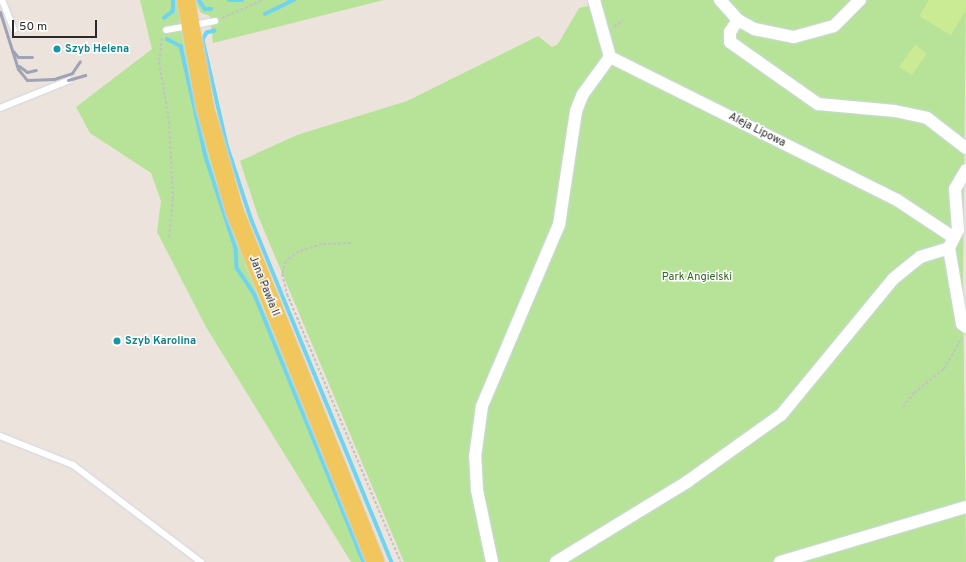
<!DOCTYPE html>
<meta charset="utf-8">
<style>
body{margin:0}
#map{position:relative;width:966px;height:562px;overflow:hidden;background:#ece4dc;font-family:Overpass,sans-serif}
div>[style]{position:absolute}
.green>*{inset:0;background:#b6e398}
.pitch>*{inset:0;background:#cbea94}
.stream>*{height:3.5px;margin:-1.75px;padding:0 1.75px;transform-origin:1.75px;border-radius:1.75px;background:#6ed4ef}
.path>*{height:2px;margin-top:-1px;transform-origin:0;background:repeating-linear-gradient(90deg,#c3c3c3 0 3px,transparent 0 5px)}
.roads{filter:drop-shadow(0 0 1px #d1d6e3) drop-shadow(0 0 1px #d1d6e3)}
.lane>*{height:6px;margin:-3px;padding:0 3px;transform-origin:3px;border-radius:3px;background:#fff}
.street>*{height:12px;margin:-6px;padding:0 6px;transform-origin:6px;border-radius:6px;background:#fff}
.primary>*{height:18px;margin:-9px;padding:0 9px;transform-origin:9px;border-radius:9px;background:#f1c65c}
.rail>*{height:3px;margin:-1.5px;padding:0 1.5px;transform-origin:1.5px;border-radius:1.5px;background:#9fa3b5}
.dots>*{width:11px;height:11px;translate:-50% -50%;box-sizing:border-box;border:2px solid #fff;border-radius:50%}
span{translate:-50% -50%;white-space:nowrap;text-align:center;line-height:1.15;-webkit-text-stroke:3px #fff;paint-order:stroke}
.culture-label{font-size:11px;color:#0d838f;font-weight:700}
.left{translate:0 -50%;text-align:left}
.street-label{font-size:11px;color:#2a2a2a}
.park-label{font-size:11px;color:#2e681a}
.scale{position:absolute;left:12px;top:20px;width:85px;height:18px;box-sizing:border-box;border:2px solid #2a2a2a;border-top:0;padding-left:5px;font-size:12px;line-height:14px;white-space:nowrap;color:#2a2a2a;-webkit-text-stroke:3px #fff;paint-order:stroke}
</style>
<div id="map">
<div class="green">
<div style="clip-path:polygon(140px 0,179px 0,182px 30px,219px 186px,261px 303px,369px 562px,351px 562px,206px 327px,157px 232px,161px 201px,151px 173px,90px 133px,76px 107px,152px 49px)"></div>
<div style="clip-path:polygon(194px 0,384px 0,213px 43px,210px 16px,201px 13px)"></div>
<div style="clip-path:polygon(590px 0,966px 0,963px 275px,966px 562px,404px 562px,258px 216px,240px 161px,297px 135px,407px 101px,538px 36px,552px 47px,558px 44px,579px 8px,592px 5px)"></div>
</div>
<div class="pitch">
<div style="clip-path:polygon(929px 0,966px 0,966px 10px,951px 35px,919px 16px)"></div>
<div style="clip-path:polygon(915px 45px,927px 53px,912px 75px,899px 67px)"></div>
</div>
<div class="stream">
<div style="left:199px;top:0;width:11px;rotate:56deg"></div>
<div style="left:205px;top:9px;width:6px"></div>
<div style="left:229px;top:0;width:13px"></div>
<div style="left:265px;top:14px;width:32px;rotate:-26deg"></div>
<div style="left:164px;top:18px;width:11px;rotate:-38deg"></div>
<div style="left:173px;top:11px;width:11px;rotate:-90deg"></div>
<div style="left:215px;top:31px;width:8px;rotate:166deg"></div>
<div style="left:207px;top:33px;width:8px;rotate:120deg"></div>
<div style="left:203px;top:40px;width:108px;rotate:77.1deg"></div>
<div style="left:227px;top:145px;width:80px;rotate:71.8deg"></div>
<div style="left:252px;top:221px;width:369px;rotate:67.7deg"></div>
<div style="left:167px;top:39px;width:16px;rotate:27deg"></div>
<div style="left:181px;top:46px;width:114px;rotate:77.3deg"></div>
<div style="left:206px;top:157px;width:96px;rotate:71.8deg"></div>
<div style="left:236px;top:248px;width:20px;rotate:87deg"></div>
<div style="left:237px;top:268px;width:32px;rotate:56deg"></div>
<div style="left:255px;top:295px;width:288px;rotate:67.8deg"></div>
</div>
<div class="path">
<div style="left:222px;top:18px;width:45px;rotate:-23.7deg"></div>
<div style="left:614px;top:27px;width:11px;rotate:-38deg"></div>
<div style="left:162px;top:38px;width:24px;rotate:97deg"></div>
<div style="left:159px;top:62px;width:60px;rotate:80.4deg"></div>
<div style="left:169px;top:121px;width:78px;rotate:87.1deg"></div>
<div style="left:173px;top:199px;width:39px;rotate:96deg"></div>
<div style="left:351px;top:243px;width:29px;rotate:178deg"></div>
<div style="left:322px;top:244px;width:24px;rotate:163deg"></div>
<div style="left:299px;top:251px;width:16px;rotate:142deg"></div>
<div style="left:286px;top:261px;width:14px;rotate:107deg"></div>
<div style="left:282px;top:274px;width:21px;rotate:76deg"></div>
<div style="left:287px;top:294px;width:291px;rotate:67deg"></div>
<div style="left:903px;top:407px;width:18px;rotate:-52deg"></div>
<div style="left:914px;top:393px;width:38px;rotate:-39deg"></div>
<div style="left:944px;top:369px;width:36px;rotate:-60deg"></div>
</div>
<div class="roads">
<div class="lane">
<div style="left:2px;top:0;width:32px;rotate:68deg"></div>
<div style="left:166px;top:30px;width:50px;rotate:-10.4deg"></div>
<div style="left:0;top:108px;width:75px;rotate:-21.8deg"></div>
<div style="left:0;top:436px;width:79px;rotate:21.7deg"></div>
<div style="left:73px;top:465px;width:161px;rotate:37.2deg"></div>
</div>
<div class="street">
<div style="left:594px;top:0;width:59px;rotate:74.3deg"></div>
<div style="left:610px;top:57px;width:321px;rotate:26.5deg"></div>
<div style="left:897px;top:200px;width:67px;rotate:33.5deg"></div>
<div style="left:720px;top:0;width:27px;rotate:48deg"></div>
<div style="left:738px;top:20px;width:18px;rotate:29deg"></div>
<div style="left:754px;top:29px;width:41px;rotate:11.3deg"></div>
<div style="left:794px;top:37px;width:41px;rotate:-15.4deg"></div>
<div style="left:834px;top:26px;width:37px;rotate:-45deg"></div>
<div style="left:738px;top:20px;width:14px;rotate:124deg"></div>
<div style="left:730px;top:32px;width:10px;rotate:90deg"></div>
<div style="left:730px;top:42px;width:108px;rotate:35.2deg"></div>
<div style="left:818px;top:104px;width:77px;rotate:5.2deg"></div>
<div style="left:895px;top:111px;width:33px;rotate:12deg"></div>
<div style="left:927px;top:118px;width:49px;rotate:37.6deg"></div>
<div style="left:966px;top:170px;width:22px;rotate:120deg"></div>
<div style="left:955px;top:189px;width:41px;rotate:85.8deg"></div>
<div style="left:958px;top:230px;width:20px;rotate:117deg"></div>
<div style="left:949px;top:248px;width:77px;rotate:80.3deg"></div>
<div style="left:962px;top:324px;width:5px;rotate:37deg"></div>
<div style="left:492px;top:562px;width:74px;rotate:-101.8deg"></div>
<div style="left:477px;top:490px;width:33px;rotate:-93deg"></div>
<div style="left:475px;top:457px;width:51px;rotate:-82.2deg"></div>
<div style="left:482px;top:406px;width:197px;rotate:-67deg"></div>
<div style="left:559px;top:225px;width:115px;rotate:-81.5deg"></div>
<div style="left:576px;top:111px;width:18px;rotate:-68deg"></div>
<div style="left:583px;top:94px;width:46px;rotate:-53.9deg"></div>
<div style="left:556px;top:562px;width:153px;rotate:-31.4deg"></div>
<div style="left:687px;top:482px;width:115px;rotate:-35.5deg"></div>
<div style="left:781px;top:415px;width:176px;rotate:-50.5deg"></div>
<div style="left:893px;top:279px;width:35px;rotate:-39deg"></div>
<div style="left:920px;top:257px;width:30px;rotate:-17deg"></div>
<div style="left:780px;top:562px;width:194px;rotate:-16.5deg"></div>
</div>
<div class="primary">
<div style="left:186px;top:0;width:109px;rotate:79.9deg"></div>
<div style="left:205px;top:107px;width:109px;rotate:74.1deg"></div>
<div style="left:235px;top:212px;width:377px;rotate:68.1deg"></div>
</div>
</div>
<div class="rail">
<div style="left:0;top:12px;width:60px;rotate:72.5deg"></div>
<div style="left:18px;top:69px;width:14px;rotate:51deg"></div>
<div style="left:27px;top:80px;width:27px;rotate:-2deg"></div>
<div style="left:54px;top:79px;width:19px;rotate:-18deg"></div>
<div style="left:72px;top:73px;width:14px;rotate:-56deg"></div>
<div style="left:13px;top:51px;width:8px;rotate:50deg"></div>
<div style="left:18px;top:57px;width:14px"></div>
<div style="left:19px;top:66px;width:10px;rotate:37deg"></div>
<div style="left:27px;top:72px;width:9px;rotate:-13deg"></div>
<div style="left:68px;top:80px;width:18px;rotate:-16deg"></div>
</div>
<div class="dots">
<div style="left:57px;top:49px;background:#0f9aa8"></div>
<div style="left:117px;top:341px;background:#0f9aa8"></div>
</div>
<div class="culture-label">
<span class="left" style="left:65px;top:49px">Szyb Helena</span>
<span class="left" style="left:125px;top:341px">Szyb Karolina</span>
</div>
<div class="street-label">
<span style="left:757px;top:130px;rotate:27deg">Aleja Lipowa</span>
<span style="left:264px;top:286px;rotate:68deg">Jana Pawła II</span>
</div>
<div class="park-label">
<span style="left:697px;top:277px">Park Angielski</span>
</div>
<div class="scale">50 m</div>
</div>
